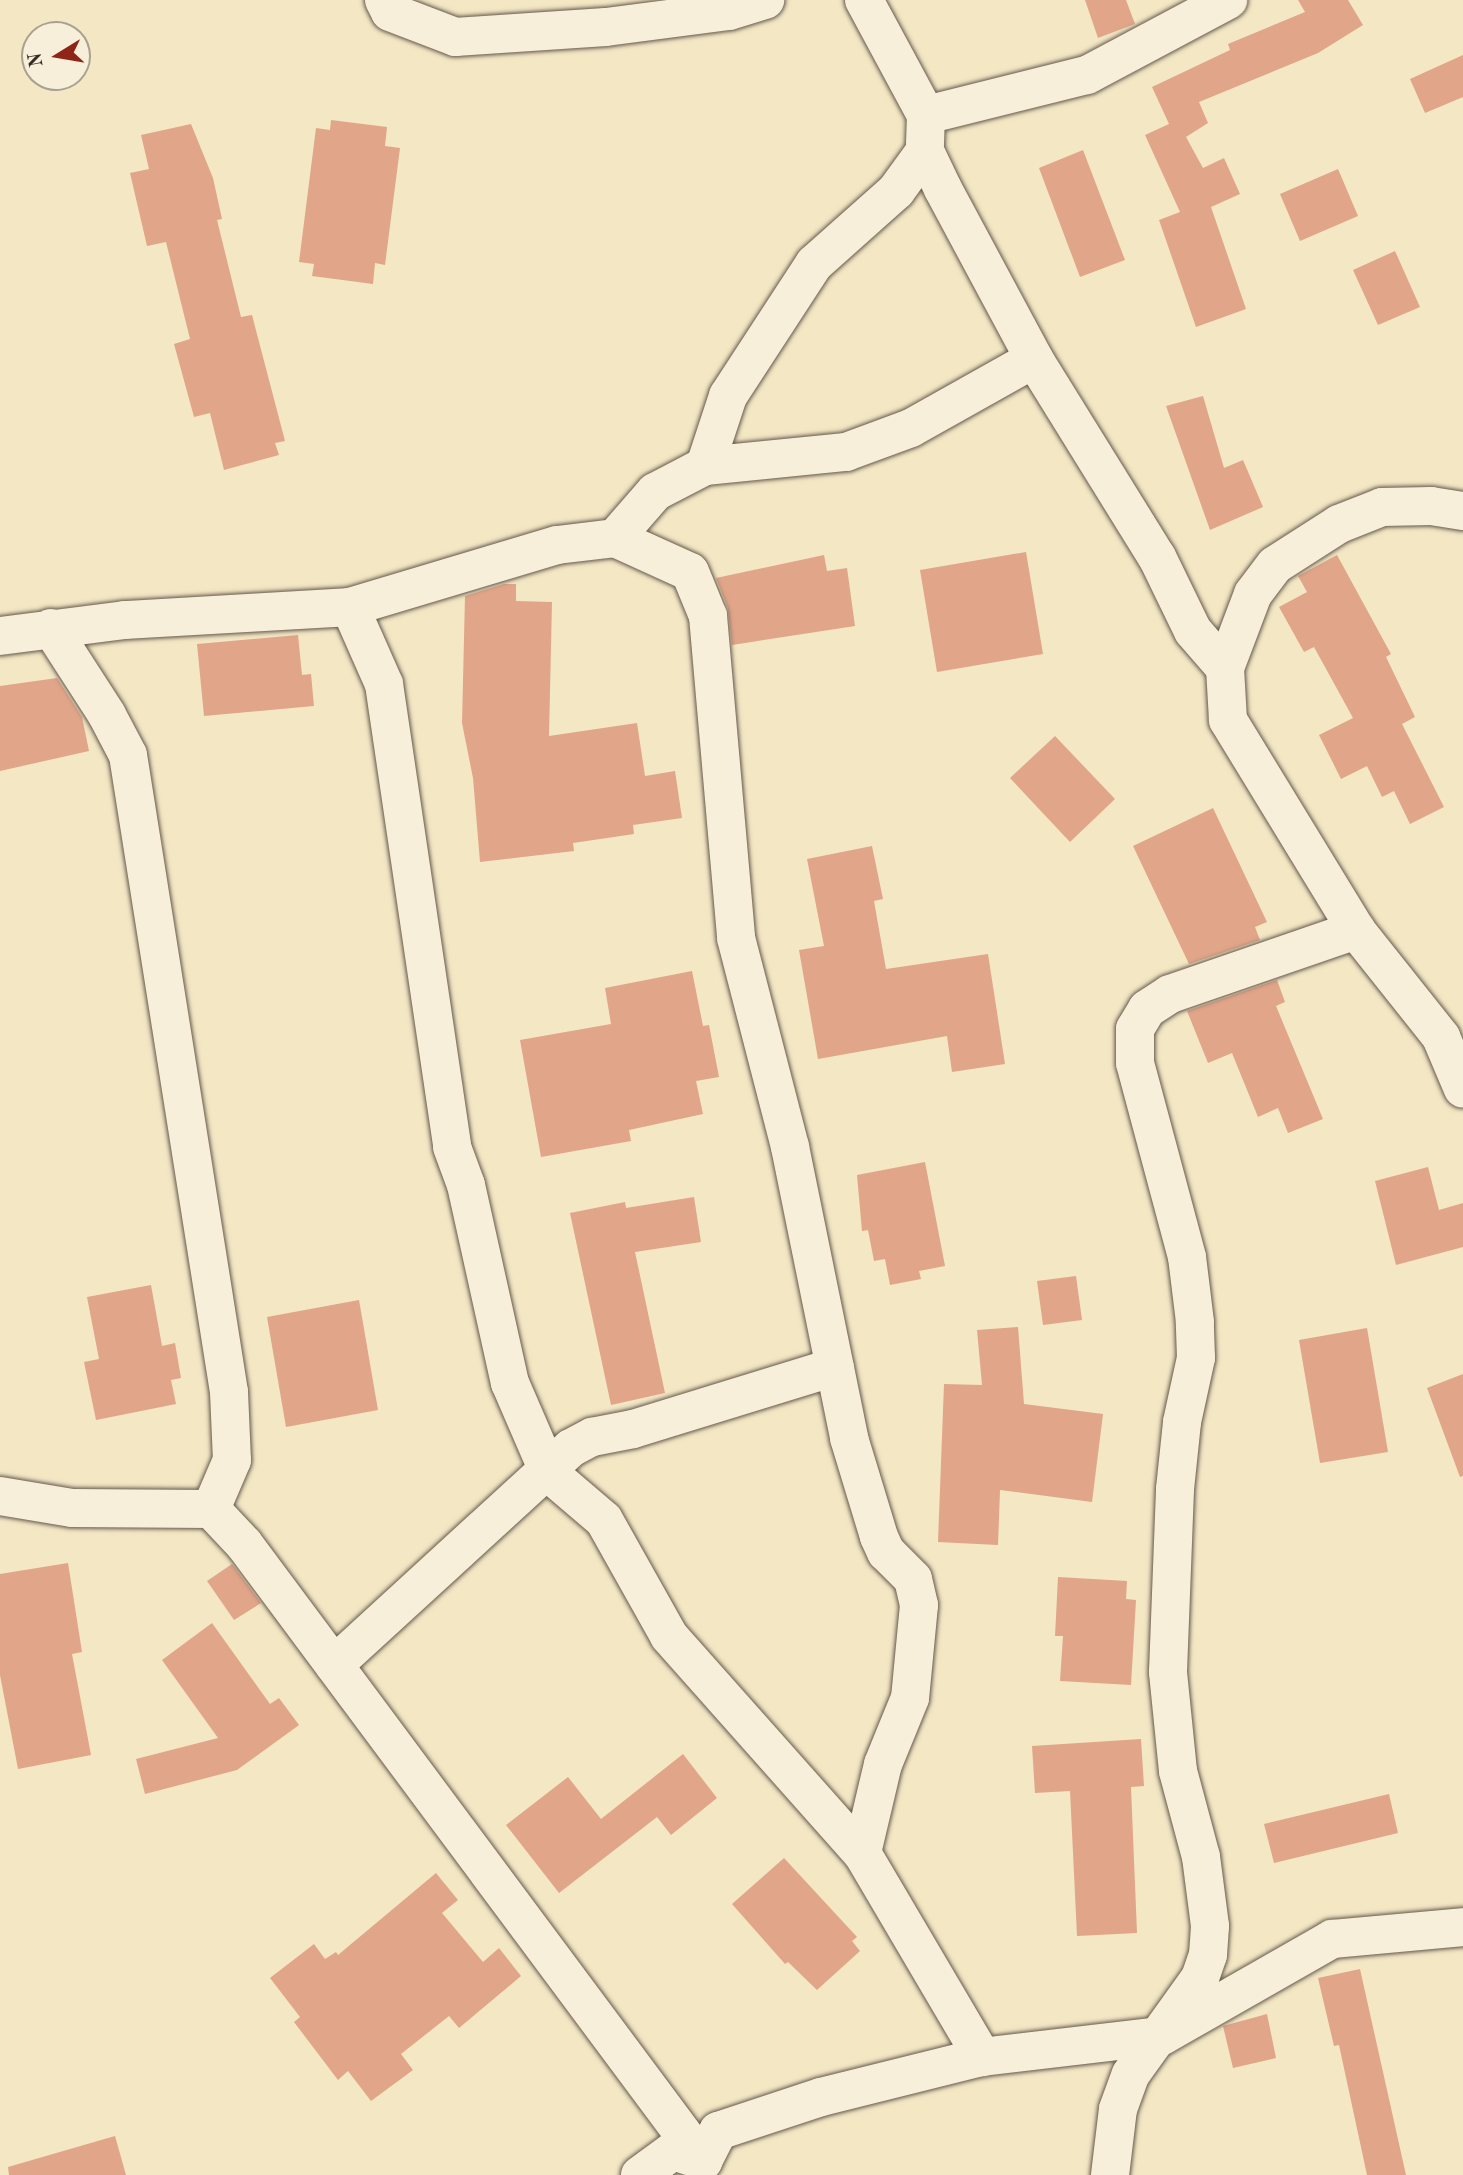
<!DOCTYPE html>
<style>
body{margin:0}
#map{position:relative;width:1463px;height:2175px;overflow:hidden;background:#f3e7c4;font-family:"Old Standard TT",serif}
div>[style]{position:absolute}
.building>*{inset:0;background:#e1a589}
.roads{filter:drop-shadow(0 0 2px #65594d) drop-shadow(0 0 2px #65594d)}
.minor>*{height:38px;margin:-19px;padding:0 19px;transform-origin:19px;border-radius:19px;background:#f7efd9}
span{translate:-50% -50%;white-space:nowrap;text-align:center;line-height:1.15;-webkit-text-stroke:5px #f7efd9;paint-order:stroke}
.north{position:absolute;left:21px;top:21px;width:70px;height:70px;box-sizing:border-box;background:#f7efd9;border:2px solid #aaa091;border-radius:50%;rotate:259deg;font-size:19px;font-weight:700;line-height:28px;text-align:center;color:#362a25}
.north::after{content:'';display:block;margin:auto;width:24px;height:32px;background:#8f2418;clip-path:polygon(50% 0,100% 100%,50% 72%,0 100%)}
</style>
<div id="map">
<div class="building">
<div style="clip-path:polygon(1085px 0,1126px 0,1135px 24px,1098px 38px)"></div>
<div style="clip-path:polygon(1298px 0,1348px 0,1363px 25px,1318px 53px,1199px 102px,1208px 123px,1186px 137px,1203px 168px,1224px 158px,1240px 194px,1211px 207px,1246px 309px,1196px 327px,1159px 220px,1180px 212px,1145px 135px,1169px 124px,1152px 87px,1230px 50px,1228px 44px,1305px 12px)"></div>
<div style="clip-path:polygon(1463px 55px,1463px 97px,1425px 113px,1410px 79px)"></div>
<div style="clip-path:polygon(331px 120px,387px 127px,385px 146px,400px 148px,385px 265px,375px 263px,373px 284px,312px 276px,314px 264px,299px 262px,316px 128px,330px 130px)"></div>
<div style="clip-path:polygon(191px 124px,213px 178px,222px 219px,217px 220px,241px 317px,252px 315px,285px 441px,275px 443px,279px 455px,224px 470px,210px 413px,194px 417px,174px 344px,190px 339px,166px 242px,147px 246px,130px 173px,149px 169px,141px 135px)"></div>
<div style="clip-path:polygon(1083px 150px,1125px 260px,1080px 277px,1039px 168px)"></div>
<div style="clip-path:polygon(1338px 169px,1358px 216px,1300px 241px,1280px 194px)"></div>
<div style="clip-path:polygon(1395px 251px,1420px 307px,1378px 325px,1353px 270px)"></div>
<div style="clip-path:polygon(1203px 396px,1224px 468px,1243px 460px,1263px 507px,1210px 530px,1166px 406px)"></div>
<div style="clip-path:polygon(1026px 552px,1043px 654px,937px 672px,920px 570px)"></div>
<div style="clip-path:polygon(824px 555px,827px 571px,847px 568px,855px 626px,732px 645px,728px 608px,716px 578px)"></div>
<div style="clip-path:polygon(1337px 555px,1391px 654px,1386px 657px,1415px 717px,1402px 724px,1444px 807px,1410px 824px,1394px 791px,1382px 797px,1367px 766px,1341px 779px,1319px 735px,1353px 718px,1314px 647px,1304px 652px,1279px 607px,1307px 592px,1298px 576px)"></div>
<div style="clip-path:polygon(504px 584px,516px 584px,516px 601px,552px 602px,549px 736px,637px 723px,645px 776px,675px 771px,682px 818px,633px 825px,634px 834px,573px 843px,574px 851px,480px 862px,473px 778px,462px 723px,465px 596px)"></div>
<div style="clip-path:polygon(298px 635px,302px 675px,311px 674px,314px 706px,204px 716px,197px 644px)"></div>
<div style="clip-path:polygon(57px 678px,82px 717px,89px 751px,0 771px,0 686px)"></div>
<div style="clip-path:polygon(1055px 736px,1115px 799px,1070px 842px,1010px 778px)"></div>
<div style="clip-path:polygon(1213px 808px,1267px 922px,1255px 927px,1260px 940px,1189px 964px,1133px 846px)"></div>
<div style="clip-path:polygon(872px 846px,883px 899px,874px 901px,886px 969px,988px 954px,1005px 1064px,952px 1072px,947px 1036px,818px 1059px,799px 950px,824px 946px,807px 859px)"></div>
<div style="clip-path:polygon(692px 971px,703px 1026px,709px 1025px,719px 1077px,696px 1081px,703px 1114px,629px 1130px,631px 1141px,541px 1157px,520px 1040px,611px 1024px,605px 988px)"></div>
<div style="clip-path:polygon(1277px 980px,1285px 1002px,1276px 1006px,1323px 1119px,1288px 1133px,1278px 1108px,1258px 1117px,1232px 1053px,1208px 1063px,1187px 1011px)"></div>
<div style="clip-path:polygon(925px 1162px,945px 1266px,919px 1271px,921px 1279px,890px 1285px,885px 1259px,874px 1261px,868px 1230px,862px 1231px,857px 1175px)"></div>
<div style="clip-path:polygon(1428px 1167px,1439px 1210px,1463px 1203px,1463px 1247px,1396px 1265px,1375px 1181px)"></div>
<div style="clip-path:polygon(694px 1197px,701px 1242px,635px 1252px,665px 1393px,611px 1405px,570px 1213px,625px 1202px,626px 1208px)"></div>
<div style="clip-path:polygon(1076px 1276px,1082px 1320px,1043px 1325px,1037px 1281px)"></div>
<div style="clip-path:polygon(151px 1285px,162px 1346px,175px 1343px,181px 1378px,171px 1380px,176px 1404px,96px 1420px,84px 1362px,99px 1359px,87px 1297px)"></div>
<div style="clip-path:polygon(359px 1300px,378px 1410px,286px 1427px,267px 1317px)"></div>
<div style="clip-path:polygon(1018px 1327px,1024px 1404px,1103px 1414px,1092px 1502px,1000px 1490px,998px 1545px,938px 1542px,944px 1384px,982px 1385px,977px 1330px)"></div>
<div style="clip-path:polygon(1367px 1328px,1388px 1452px,1320px 1463px,1299px 1340px)"></div>
<div style="clip-path:polygon(1463px 1374px,1463px 1476px,1460px 1477px,1427px 1388px)"></div>
<div style="clip-path:polygon(68px 1563px,82px 1652px,72px 1654px,91px 1755px,18px 1769px,0 1675px,0 1574px)"></div>
<div style="clip-path:polygon(232px 1564px,261px 1603px,234px 1620px,207px 1581px)"></div>
<div style="clip-path:polygon(1058px 1577px,1127px 1581px,1126px 1599px,1136px 1600px,1131px 1685px,1060px 1681px,1063px 1636px,1055px 1636px)"></div>
<div style="clip-path:polygon(212px 1623px,270px 1704px,279px 1698px,299px 1725px,237px 1770px,145px 1794px,136px 1759px,218px 1738px,162px 1660px)"></div>
<div style="clip-path:polygon(1141px 1739px,1144px 1786px,1131px 1787px,1137px 1933px,1077px 1936px,1070px 1791px,1035px 1793px,1032px 1746px)"></div>
<div style="clip-path:polygon(683px 1754px,717px 1798px,671px 1835px,657px 1817px,559px 1893px,506px 1825px,568px 1777px,601px 1819px)"></div>
<div style="clip-path:polygon(1389px 1794px,1398px 1833px,1274px 1863px,1264px 1824px)"></div>
<div style="clip-path:polygon(784px 1858px,857px 1937px,852px 1941px,860px 1951px,817px 1990px,788px 1962px,785px 1964px,732px 1904px)"></div>
<div style="clip-path:polygon(436px 1873px,458px 1900px,442px 1913px,483px 1962px,499px 1948px,521px 1976px,459px 2028px,449px 2016px,401px 2054px,413px 2070px,371px 2101px,348px 2071px,338px 2080px,294px 2022px,300px 2017px,270px 1978px,314px 1944px,325px 1959px,336px 1952px,338px 1955px)"></div>
<div style="clip-path:polygon(1360px 1969px,1406px 2175px,1367px 2175px,1339px 2045px,1334px 2046px,1318px 1978px)"></div>
<div style="clip-path:polygon(1267px 2014px,1276px 2058px,1233px 2068px,1223px 2026px)"></div>
<div style="clip-path:polygon(115px 2136px,126px 2175px,9px 2175px,8px 2167px)"></div>
</div>
<div class="roads">
<div class="minor">
<div style="left:384px;top:0;width:13px;rotate:63deg"></div>
<div style="left:390px;top:12px;width:70px;rotate:21deg"></div>
<div style="left:455px;top:37px;width:151px;rotate:-3.8deg"></div>
<div style="left:606px;top:27px;width:124px;rotate:-7.4deg"></div>
<div style="left:729px;top:11px;width:38px;rotate:-17deg"></div>
<div style="left:864px;top:0;width:131px;rotate:61.7deg"></div>
<div style="left:926px;top:115px;width:36px;rotate:92deg"></div>
<div style="left:925px;top:151px;width:42px;rotate:64.7deg"></div>
<div style="left:943px;top:189px;width:193px;rotate:61.8deg"></div>
<div style="left:1034px;top:359px;width:233px;rotate:58.2deg"></div>
<div style="left:1157px;top:557px;width:82px;rotate:64.1deg"></div>
<div style="left:1193px;top:631px;width:49px;rotate:49.1deg"></div>
<div style="left:1225px;top:668px;width:52px;rotate:86.7deg"></div>
<div style="left:1228px;top:720px;width:246px;rotate:58.6deg"></div>
<div style="left:1356px;top:930px;width:137px;rotate:51.5deg"></div>
<div style="left:1441px;top:1037px;width:56px;rotate:67.1deg"></div>
<div style="left:926px;top:115px;width:166px;rotate:-14deg"></div>
<div style="left:1087px;top:75px;width:160px;rotate:-28deg"></div>
<div style="left:705px;top:466px;width:74px;rotate:-71.8deg"></div>
<div style="left:728px;top:396px;width:158px;rotate:-56.9deg"></div>
<div style="left:814px;top:264px;width:110px;rotate:-41.7deg"></div>
<div style="left:896px;top:191px;width:49px;rotate:-54.1deg"></div>
<div style="left:615px;top:538px;width:61px;rotate:-49deg"></div>
<div style="left:655px;top:492px;width:56px;rotate:-27.5deg"></div>
<div style="left:705px;top:466px;width:142px;rotate:-5.7deg"></div>
<div style="left:846px;top:452px;width:69px;rotate:-20.3deg"></div>
<div style="left:911px;top:428px;width:141px;rotate:-29.3deg"></div>
<div style="left:350px;top:607px;width:84px;rotate:66.2deg"></div>
<div style="left:384px;top:684px;width:468px;rotate:81.6deg"></div>
<div style="left:452px;top:1147px;width:40px;rotate:69.8deg"></div>
<div style="left:466px;top:1185px;width:203px;rotate:77.5deg"></div>
<div style="left:510px;top:1383px;width:98px;rotate:66.6deg"></div>
<div style="left:549px;top:1473px;width:72px;rotate:40.5deg"></div>
<div style="left:604px;top:1520px;width:133px;rotate:60.7deg"></div>
<div style="left:669px;top:1636px;width:290px;rotate:48.4deg"></div>
<div style="left:862px;top:1853px;width:237px;rotate:59.5deg"></div>
<div style="left:51px;top:628px;width:103px;rotate:57.2deg"></div>
<div style="left:107px;top:715px;width:45px;rotate:62.3deg"></div>
<div style="left:128px;top:755px;width:645px;rotate:80.99deg"></div>
<div style="left:229px;top:1392px;width:68px;rotate:87.5deg"></div>
<div style="left:232px;top:1460px;width:53px;rotate:113.2deg"></div>
<div style="left:0;top:636px;width:126px;rotate:-7.3deg"></div>
<div style="left:125px;top:620px;width:225px;rotate:-3.3deg"></div>
<div style="left:350px;top:607px;width:216px;rotate:-16.7deg"></div>
<div style="left:557px;top:545px;width:58px;rotate:-6.9deg"></div>
<div style="left:615px;top:538px;width:82px;rotate:24.4deg"></div>
<div style="left:690px;top:572px;width:48px;rotate:67.8deg"></div>
<div style="left:708px;top:616px;width:323px;rotate:85deg"></div>
<div style="left:736px;top:938px;width:216px;rotate:75.5deg"></div>
<div style="left:790px;top:1147px;width:297px;rotate:78.5deg"></div>
<div style="left:849px;top:1438px;width:103px;rotate:73.1deg"></div>
<div style="left:879px;top:1537px;width:17px;rotate:65deg"></div>
<div style="left:886px;top:1552px;width:38px;rotate:45deg"></div>
<div style="left:913px;top:1579px;width:27px;rotate:77deg"></div>
<div style="left:919px;top:1605px;width:93px;rotate:95.5deg"></div>
<div style="left:910px;top:1698px;width:71px;rotate:112.2deg"></div>
<div style="left:883px;top:1764px;width:91px;rotate:103.3deg"></div>
<div style="left:1225px;top:668px;width:79px;rotate:-69.3deg"></div>
<div style="left:1253px;top:594px;width:36px;rotate:-53deg"></div>
<div style="left:1275px;top:565px;width:76px;rotate:-32.6deg"></div>
<div style="left:1339px;top:524px;width:46px;rotate:-21.6deg"></div>
<div style="left:1382px;top:507px;width:49px;rotate:-1.2deg"></div>
<div style="left:1431px;top:506px;width:32px;rotate:9deg"></div>
<div style="left:0;top:1496px;width:73px;rotate:9.5deg"></div>
<div style="left:72px;top:1508px;width:139px;rotate:0.4deg"></div>
<div style="left:211px;top:1509px;width:48px;rotate:46.7deg"></div>
<div style="left:244px;top:1544px;width:769px;rotate:53.35deg"></div>
<div style="left:334px;top:1665px;width:321px;rotate:-42.5deg"></div>
<div style="left:571px;top:1448px;width:24px;rotate:-28deg"></div>
<div style="left:592px;top:1437px;width:42px;rotate:-11deg"></div>
<div style="left:633px;top:1429px;width:211px;rotate:-17.1deg"></div>
<div style="left:640px;top:2175px;width:41px;rotate:-36deg"></div>
<div style="left:673px;top:2151px;width:32px;rotate:18deg"></div>
<div style="left:703px;top:2161px;width:34px;rotate:-63deg"></div>
<div style="left:718px;top:2131px;width:108px;rotate:-18.3deg"></div>
<div style="left:821px;top:2097px;width:166px;rotate:-14deg"></div>
<div style="left:982px;top:2057px;width:181px;rotate:-6.7deg"></div>
<div style="left:1162px;top:2036px;width:196px;rotate:-29.7deg"></div>
<div style="left:1332px;top:1939px;width:132px;rotate:-5.2deg"></div>
<div style="left:1110px;top:2175px;width:66px;rotate:-83.1deg"></div>
<div style="left:1118px;top:2109px;width:37px;rotate:-70deg"></div>
<div style="left:1131px;top:2074px;width:118px;rotate:-54.3deg"></div>
<div style="left:1200px;top:1978px;width:24px;rotate:-71deg"></div>
<div style="left:1208px;top:1955px;width:29px;rotate:-86deg"></div>
<div style="left:1210px;top:1926px;width:70px;rotate:-97.4deg"></div>
<div style="left:1201px;top:1857px;width:89px;rotate:-105deg"></div>
<div style="left:1178px;top:1771px;width:100px;rotate:-95.8deg"></div>
<div style="left:1168px;top:1672px;width:183px;rotate:-87.8deg"></div>
<div style="left:1175px;top:1489px;width:67px;rotate:-84deg"></div>
<div style="left:1182px;top:1422px;width:66px;rotate:-77.7deg"></div>
<div style="left:1196px;top:1358px;width:36px;rotate:-92deg"></div>
<div style="left:1195px;top:1322px;width:65px;rotate:-97deg"></div>
<div style="left:1187px;top:1257px;width:201px;rotate:-105deg"></div>
<div style="left:1135px;top:1063px;width:34px;rotate:-90deg"></div>
<div style="left:1135px;top:1029px;width:23px;rotate:-59deg"></div>
<div style="left:1147px;top:1009px;width:27px;rotate:-33deg"></div>
<div style="left:1170px;top:994px;width:197px;rotate:-19deg"></div>
</div>
</div>
<div class="north">N</div>
</div>
